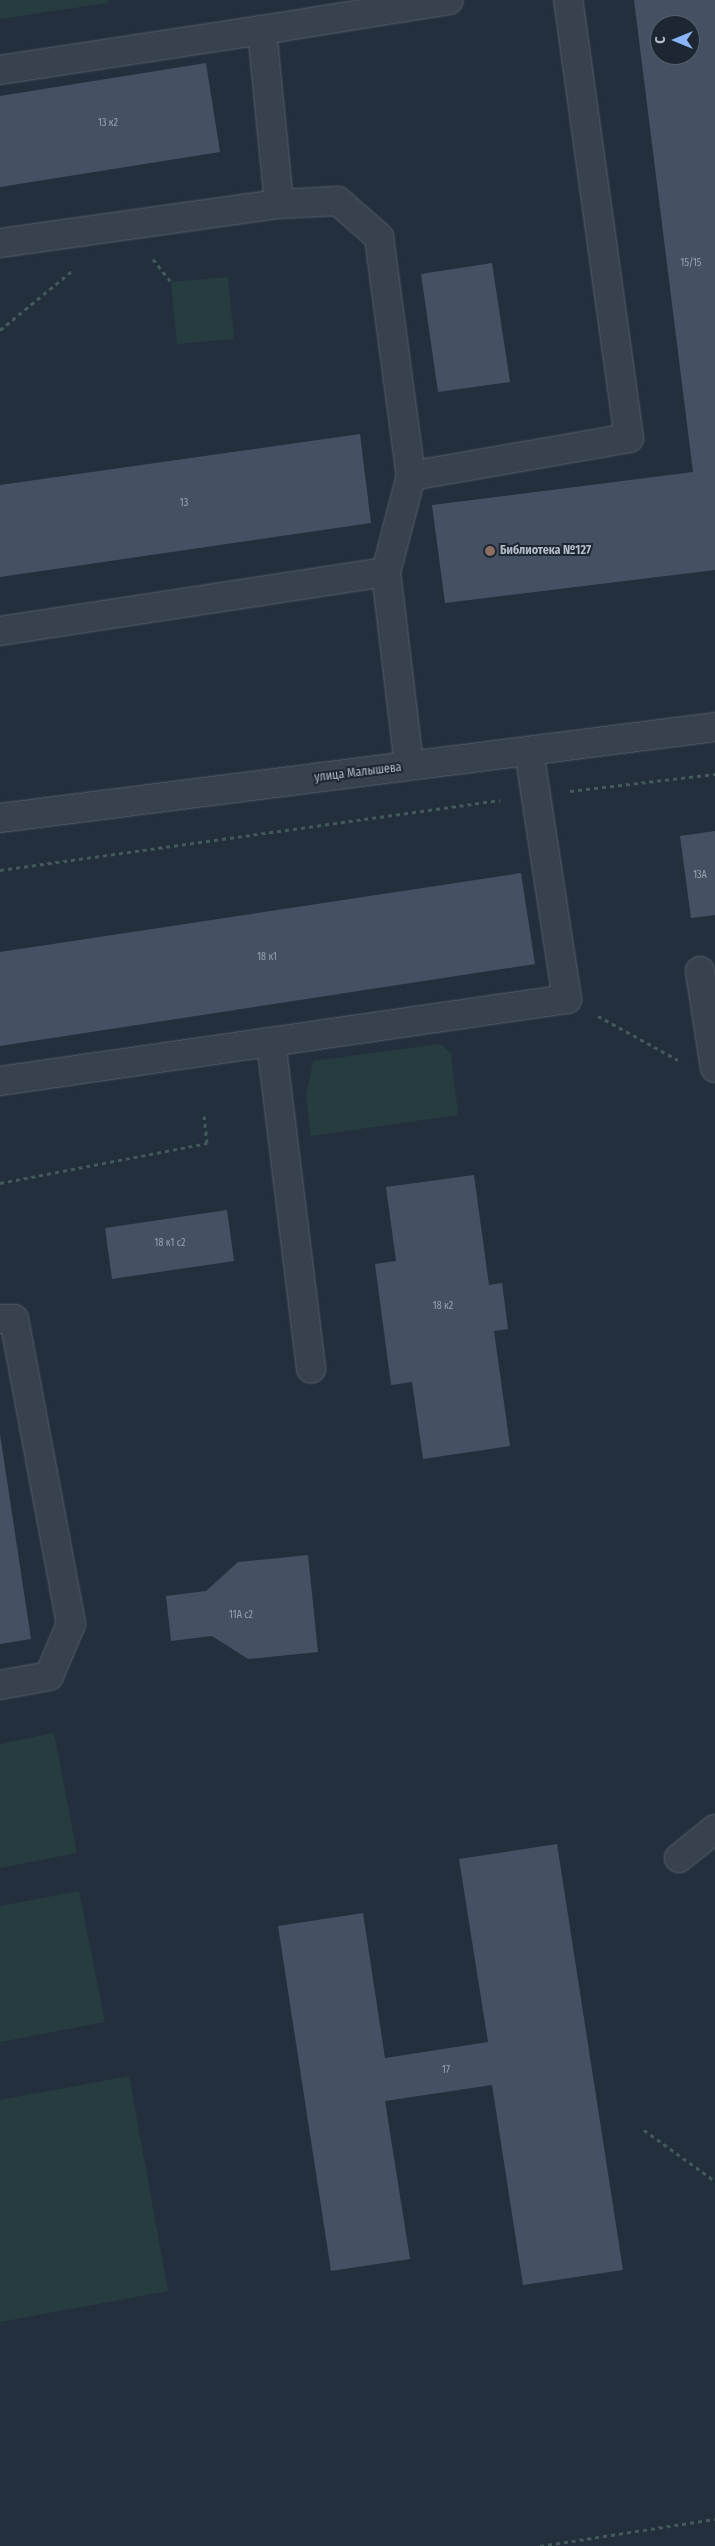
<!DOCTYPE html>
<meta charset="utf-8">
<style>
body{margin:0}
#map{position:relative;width:715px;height:2546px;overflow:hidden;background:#242f3e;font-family:"Fira Sans Condensed",sans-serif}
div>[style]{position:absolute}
.green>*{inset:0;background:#263c3f}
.building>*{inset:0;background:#455162}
.path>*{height:3px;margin-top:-1.5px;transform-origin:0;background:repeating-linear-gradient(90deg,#44595c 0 4px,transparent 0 8px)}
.roads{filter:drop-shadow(0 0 1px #565f6c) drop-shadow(0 0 1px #565f6c)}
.minor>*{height:28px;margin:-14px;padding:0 14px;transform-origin:14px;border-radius:14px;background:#38414e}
.dots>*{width:14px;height:14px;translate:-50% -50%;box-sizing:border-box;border:2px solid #1d2633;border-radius:50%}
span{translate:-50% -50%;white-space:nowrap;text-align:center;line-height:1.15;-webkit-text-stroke:4px #1d2633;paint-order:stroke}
.number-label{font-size:10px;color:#98a1af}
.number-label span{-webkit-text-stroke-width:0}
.poi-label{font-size:12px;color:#b4bcc9;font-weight:700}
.left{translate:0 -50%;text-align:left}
.street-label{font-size:12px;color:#b4bcc9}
.north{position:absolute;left:650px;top:15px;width:50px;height:50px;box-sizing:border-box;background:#1d2633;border:1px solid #59626f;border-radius:50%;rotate:270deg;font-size:14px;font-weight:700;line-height:20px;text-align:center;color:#b4bcc9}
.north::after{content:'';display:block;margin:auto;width:18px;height:22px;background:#8ab4f8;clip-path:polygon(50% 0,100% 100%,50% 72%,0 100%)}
</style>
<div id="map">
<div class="green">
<div style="clip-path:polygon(0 0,108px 0,108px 3px,0 19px)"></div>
<div style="clip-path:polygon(228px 277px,234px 339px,177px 344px,171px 282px)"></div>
<div style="clip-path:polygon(440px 1044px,451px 1053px,458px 1115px,311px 1136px,306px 1096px,313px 1061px)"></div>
<div style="clip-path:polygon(54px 1733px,77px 1853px,0 1868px,0 1744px)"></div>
<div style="clip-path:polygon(79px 1891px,105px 2022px,0 2042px,0 1906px)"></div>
<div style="clip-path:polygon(129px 2076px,168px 2291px,0 2322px,0 2100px)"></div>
</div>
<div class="building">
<div style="clip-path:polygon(evenodd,634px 0,715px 0,715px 570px,445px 603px,432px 505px,693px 472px,634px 0,660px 25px,690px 25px,690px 55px,660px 55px,660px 25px)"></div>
<div style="clip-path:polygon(206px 63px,220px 152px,0 187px,0 96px)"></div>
<div style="clip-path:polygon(492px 263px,510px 382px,438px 392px,421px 274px)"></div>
<div style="clip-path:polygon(360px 434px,371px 523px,0 577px,0 485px)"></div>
<div style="clip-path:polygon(715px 831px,715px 915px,691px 918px,680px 836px)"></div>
<div style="clip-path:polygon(521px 873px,535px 964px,0 1046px,0 952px)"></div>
<div style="clip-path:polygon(474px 1175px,489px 1285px,502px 1283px,508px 1329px,494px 1331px,510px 1446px,423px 1459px,412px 1382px,391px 1385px,375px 1264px,396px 1261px,386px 1187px)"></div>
<div style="clip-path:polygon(227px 1210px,234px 1261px,112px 1279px,105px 1228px)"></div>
<div style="clip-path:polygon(0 1434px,31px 1639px,0 1644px)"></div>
<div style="clip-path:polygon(308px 1555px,318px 1652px,248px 1659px,212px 1636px,171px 1641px,166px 1596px,206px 1591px,238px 1562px)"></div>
<div style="clip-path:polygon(557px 1844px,623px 2270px,523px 2285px,492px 2085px,385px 2101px,410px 2259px,331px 2271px,278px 1926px,363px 1913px,385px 2058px,488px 2042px,459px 1859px)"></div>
</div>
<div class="path">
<div style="left:153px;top:259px;width:29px;rotate:52deg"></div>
<div style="left:0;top:330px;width:94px;rotate:-39.4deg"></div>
<div style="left:570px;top:791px;width:146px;rotate:-6.7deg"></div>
<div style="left:0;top:870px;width:505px;rotate:-7.97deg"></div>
<div style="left:598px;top:1016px;width:91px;rotate:28.8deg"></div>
<div style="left:0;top:1183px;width:211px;rotate:-10.9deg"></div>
<div style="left:207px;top:1143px;width:27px;rotate:-96deg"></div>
<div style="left:644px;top:2130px;width:87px;rotate:35.7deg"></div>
<div style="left:540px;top:2546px;width:177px;rotate:-8.8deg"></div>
</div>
<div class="roads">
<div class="minor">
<div style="left:262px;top:30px;width:189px;rotate:-9.1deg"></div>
<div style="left:0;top:70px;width:265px;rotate:-8.7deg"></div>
<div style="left:262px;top:30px;width:175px;rotate:84.4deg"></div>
<div style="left:279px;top:204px;width:59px;rotate:-2.9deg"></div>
<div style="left:338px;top:201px;width:55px;rotate:41.3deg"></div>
<div style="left:379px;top:237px;width:241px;rotate:82.4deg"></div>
<div style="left:411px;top:476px;width:99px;rotate:104.6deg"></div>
<div style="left:0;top:243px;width:282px;rotate:-8deg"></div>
<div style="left:411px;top:476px;width:221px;rotate:-9.9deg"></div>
<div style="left:629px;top:438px;width:442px;rotate:-97.9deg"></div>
<div style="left:0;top:631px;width:390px;rotate:-8.7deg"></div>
<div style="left:386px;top:572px;width:195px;rotate:83.2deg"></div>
<div style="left:0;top:818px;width:721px;rotate:-7.25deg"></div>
<div style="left:700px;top:971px;width:98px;rotate:81.2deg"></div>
<div style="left:271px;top:1042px;width:329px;rotate:83deg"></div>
<div style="left:0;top:1081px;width:573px;rotate:-8.23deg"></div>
<div style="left:567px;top:999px;width:251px;rotate:-98.7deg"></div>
<div style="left:0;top:1319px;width:14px"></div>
<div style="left:14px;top:1319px;width:310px;rotate:79.4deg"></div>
<div style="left:71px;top:1624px;width:56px;rotate:112.9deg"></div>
<div style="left:49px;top:1676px;width:50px;rotate:169.6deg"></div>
<div style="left:679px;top:1858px;width:46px;rotate:-38.9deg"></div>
</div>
</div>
<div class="dots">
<div style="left:490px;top:551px;background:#8d6e63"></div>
</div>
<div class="number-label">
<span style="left:108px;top:124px">13 к2</span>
<span style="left:691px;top:264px">15/15</span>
<span style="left:184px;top:504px">13</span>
<span style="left:700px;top:876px">13А</span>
<span style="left:267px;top:958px">18 к1</span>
<span style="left:170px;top:1244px">18 к1 с2</span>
<span style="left:443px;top:1307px">18 к2</span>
<span style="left:241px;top:1616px">11А с2</span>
<span style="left:446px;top:2071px">17</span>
</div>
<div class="poi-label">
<span class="left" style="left:500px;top:551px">Библиотека №127</span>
</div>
<div class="street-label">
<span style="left:358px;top:773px;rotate:-7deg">улица Малышева</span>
</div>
<div class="north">С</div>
</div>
